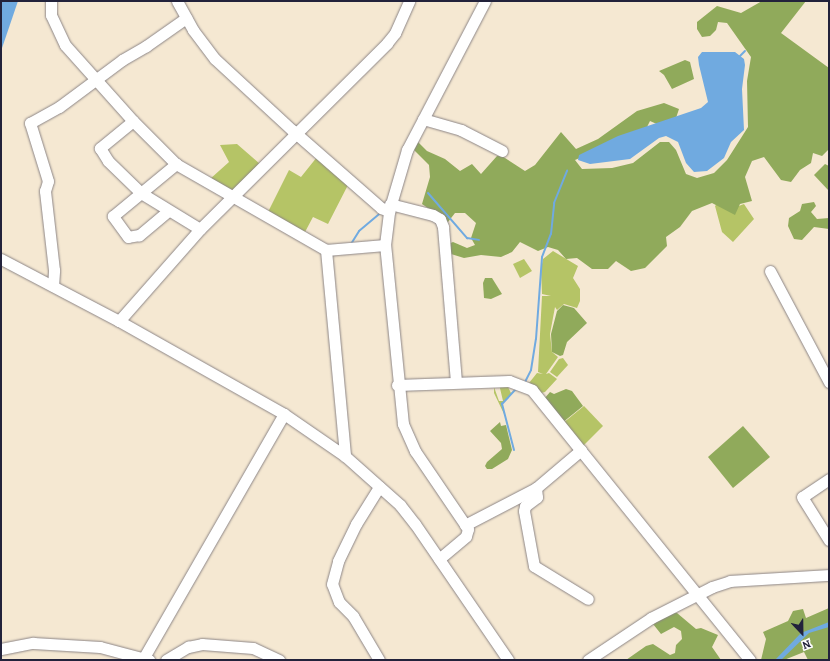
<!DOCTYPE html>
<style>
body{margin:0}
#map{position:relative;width:830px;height:661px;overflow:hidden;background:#f5e8d2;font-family:Alegreya,serif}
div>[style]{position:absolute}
.green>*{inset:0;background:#b5c466}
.forest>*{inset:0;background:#90aa5b}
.water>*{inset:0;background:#70aae0}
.stream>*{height:2px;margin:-1px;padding:0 1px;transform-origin:1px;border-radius:1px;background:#70aae0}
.roads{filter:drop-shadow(0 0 1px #8c8586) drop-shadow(0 0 1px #8c8586)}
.minor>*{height:11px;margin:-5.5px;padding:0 5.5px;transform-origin:5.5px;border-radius:5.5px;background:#fff}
span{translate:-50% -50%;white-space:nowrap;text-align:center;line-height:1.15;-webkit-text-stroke:4px #fff;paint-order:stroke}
.frame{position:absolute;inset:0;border:2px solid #22223b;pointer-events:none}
.north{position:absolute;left:782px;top:613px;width:40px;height:40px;-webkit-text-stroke:3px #fff;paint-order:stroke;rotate:158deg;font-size:11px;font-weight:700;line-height:16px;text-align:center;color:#22223b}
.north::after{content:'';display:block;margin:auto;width:14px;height:18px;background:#22223b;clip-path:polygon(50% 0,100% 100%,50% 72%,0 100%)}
</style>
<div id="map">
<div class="green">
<div style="clip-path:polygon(237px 144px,260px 164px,232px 191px,210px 179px,229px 162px,220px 145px)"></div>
<div style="clip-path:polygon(317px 157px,349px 183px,328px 224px,313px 217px,305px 232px,268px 212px,289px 170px,301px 177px)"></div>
<div style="clip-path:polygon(719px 202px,736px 207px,744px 204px,754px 219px,733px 242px,722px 232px,715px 206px)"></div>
<div style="clip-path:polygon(553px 251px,578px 266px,573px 278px,580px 289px,580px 301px,577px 308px,564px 304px,557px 310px,555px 307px,550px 334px,552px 352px,558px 357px,546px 374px,549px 373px,557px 379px,545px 392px,541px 393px,529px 383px,537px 373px,543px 374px,538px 372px,542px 296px,551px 296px,542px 294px,541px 269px,543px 259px)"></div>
<div style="clip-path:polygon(524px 259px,532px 271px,520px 278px,513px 264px)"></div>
<div style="clip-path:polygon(563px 358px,568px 365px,557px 377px,550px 372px,559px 359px)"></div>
<div style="clip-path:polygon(501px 383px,508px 387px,511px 393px,518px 387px,502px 404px,505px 416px,494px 393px,494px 387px,499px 401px,503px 401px,499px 384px)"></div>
<div style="clip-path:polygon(584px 406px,603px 426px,583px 446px,563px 423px)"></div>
</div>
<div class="forest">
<div style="clip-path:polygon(762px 1px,806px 1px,781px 33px,829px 68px,829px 149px,822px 156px,813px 153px,811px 163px,800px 170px,791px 182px,781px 180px,764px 157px,752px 161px,745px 177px,752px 201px,740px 204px,735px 215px,712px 203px,692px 211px,680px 227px,666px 237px,667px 246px,645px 268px,631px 271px,616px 261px,608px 269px,592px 269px,577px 258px,566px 259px,558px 250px,548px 247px,538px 251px,520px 242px,512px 252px,501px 257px,481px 255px,464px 258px,451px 254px,448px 244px,453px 242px,467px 248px,475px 245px,471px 238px,476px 223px,465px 213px,455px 213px,448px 222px,422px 204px,430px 177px,429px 165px,413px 149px,418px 142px,427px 151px,445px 159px,460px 171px,472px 164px,481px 174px,497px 156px,502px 156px,525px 171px,535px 165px,561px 132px,576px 149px,598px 139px,637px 111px,664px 103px,679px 109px,675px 121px,659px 125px,650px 121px,646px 129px,575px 160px,582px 169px,612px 168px,633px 163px,660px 142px,669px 142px,676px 150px,686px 174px,697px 178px,714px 173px,727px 160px,748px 127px,747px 81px,751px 57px,727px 23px,718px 22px,716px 30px,710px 36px,702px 37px,697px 29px,697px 22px,717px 6px,741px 13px)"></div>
<div style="clip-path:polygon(685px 60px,690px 62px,694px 79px,672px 89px,664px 75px,659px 71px)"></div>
<div style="clip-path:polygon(825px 164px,829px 166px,829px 191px,814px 175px)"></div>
<div style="clip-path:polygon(814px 202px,816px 206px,811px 212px,817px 219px,829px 218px,829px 229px,814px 227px,802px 240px,794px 239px,788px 226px,789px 218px,800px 211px,802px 204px)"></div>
<div style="clip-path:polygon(485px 278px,492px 278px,502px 294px,491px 299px,484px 298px,483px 283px)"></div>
<div style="clip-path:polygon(563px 305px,574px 308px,587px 323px,567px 342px,563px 355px,560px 356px,552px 352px,551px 334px,557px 311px)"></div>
<div style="clip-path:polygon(566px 389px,572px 391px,583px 406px,562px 423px,544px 399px,550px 392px,554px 394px)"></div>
<div style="clip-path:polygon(500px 422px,501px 426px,506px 425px,512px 450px,508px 459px,492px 469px,487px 469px,485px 466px,487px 462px,502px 449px,501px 443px,490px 431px)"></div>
<div style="clip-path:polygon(743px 426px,770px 457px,733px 488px,708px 457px)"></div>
<div style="clip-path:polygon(829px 608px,829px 660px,808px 660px,804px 652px,784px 660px,761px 660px,766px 639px,763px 632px,788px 621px,793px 611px,803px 609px,806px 618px)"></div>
<div style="clip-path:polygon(671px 613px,677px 613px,696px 629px,701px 628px,718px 635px,712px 647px,721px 660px,626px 660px,646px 646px,653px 644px,670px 655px,675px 653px,676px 645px,682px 639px,681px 631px,674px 627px,661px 634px,653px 624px)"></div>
</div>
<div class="water">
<div style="clip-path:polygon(1px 1px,18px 1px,1px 51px)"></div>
<div style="clip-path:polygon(702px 52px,735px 52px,744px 59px,745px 65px,742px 89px,744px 130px,731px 142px,724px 158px,707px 171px,694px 172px,686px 163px,678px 142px,666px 136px,659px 138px,630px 159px,590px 164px,578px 160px,579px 155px,618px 136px,701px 108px,708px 102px,699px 65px,698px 57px)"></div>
<div style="clip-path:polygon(829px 622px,829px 627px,809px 633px,781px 660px,775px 660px,801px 633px)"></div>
</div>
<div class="stream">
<div style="left:740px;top:56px;width:7px;rotate:-45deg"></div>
<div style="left:428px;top:193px;width:60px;rotate:49.1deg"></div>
<div style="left:467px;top:238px;width:12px;rotate:9deg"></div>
<div style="left:351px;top:244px;width:15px;rotate:-58deg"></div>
<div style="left:359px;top:231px;width:26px;rotate:-40deg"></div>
<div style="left:525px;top:382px;width:13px;rotate:-63deg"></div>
<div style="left:531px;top:370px;width:31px;rotate:-81deg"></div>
<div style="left:536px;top:339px;width:82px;rotate:-85.8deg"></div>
<div style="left:542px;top:257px;width:25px;rotate:-69deg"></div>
<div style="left:551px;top:234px;width:31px;rotate:-84deg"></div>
<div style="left:554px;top:203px;width:35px;rotate:-68deg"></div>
<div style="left:514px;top:450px;width:48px;rotate:-104.6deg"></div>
<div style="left:502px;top:404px;width:21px;rotate:-47deg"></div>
</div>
<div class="roads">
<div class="minor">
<div style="left:51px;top:1px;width:14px;rotate:90deg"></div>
<div style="left:51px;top:15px;width:33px;rotate:65deg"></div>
<div style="left:65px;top:45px;width:102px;rotate:48.2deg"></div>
<div style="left:133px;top:121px;width:61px;rotate:45deg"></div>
<div style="left:176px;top:164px;width:173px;rotate:29.8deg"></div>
<div style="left:326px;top:250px;width:59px;rotate:-4.8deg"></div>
<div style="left:177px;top:1px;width:33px;rotate:61deg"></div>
<div style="left:193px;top:30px;width:36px;rotate:53deg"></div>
<div style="left:215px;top:59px;width:105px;rotate:42.7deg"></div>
<div style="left:292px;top:130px;width:118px;rotate:41.2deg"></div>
<div style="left:381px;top:208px;width:9px;rotate:21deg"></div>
<div style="left:423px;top:119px;width:40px;rotate:16deg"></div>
<div style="left:461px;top:130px;width:46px;rotate:27.1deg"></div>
<div style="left:133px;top:121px;width:43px;rotate:140.7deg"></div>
<div style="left:100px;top:148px;width:15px;rotate:58deg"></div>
<div style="left:108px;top:161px;width:46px;rotate:44.1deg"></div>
<div style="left:141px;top:193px;width:69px;rotate:31.4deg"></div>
<div style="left:390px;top:204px;width:44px;rotate:14.3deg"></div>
<div style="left:433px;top:215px;width:8px;rotate:30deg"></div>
<div style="left:440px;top:219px;width:9px;rotate:69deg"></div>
<div style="left:443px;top:227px;width:155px;rotate:85.2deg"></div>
<div style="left:168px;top:211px;width:38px;rotate:140deg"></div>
<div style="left:139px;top:235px;width:11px;rotate:170deg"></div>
<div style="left:128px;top:237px;width:26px;rotate:-126deg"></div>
<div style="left:113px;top:216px;width:82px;rotate:-39.5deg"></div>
<div style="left:326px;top:250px;width:207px;rotate:84.7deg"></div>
<div style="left:1px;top:259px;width:133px;rotate:27.7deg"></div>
<div style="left:119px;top:321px;width:189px;rotate:29.4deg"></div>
<div style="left:284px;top:414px;width:74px;rotate:34.5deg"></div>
<div style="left:345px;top:456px;width:74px;rotate:41.7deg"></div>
<div style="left:400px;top:505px;width:24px;rotate:52deg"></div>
<div style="left:415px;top:524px;width:165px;rotate:55.6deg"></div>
<div style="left:770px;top:271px;width:126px;rotate:62deg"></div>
<div style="left:53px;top:286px;width:16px;rotate:-86deg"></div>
<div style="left:54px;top:270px;width:80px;rotate:-96.5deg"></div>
<div style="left:45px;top:191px;width:10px;rotate:-73deg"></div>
<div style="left:48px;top:181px;width:61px;rotate:-107.2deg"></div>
<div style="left:30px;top:123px;width:33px;rotate:-29deg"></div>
<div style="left:59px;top:107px;width:79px;rotate:-36.7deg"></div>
<div style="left:122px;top:60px;width:28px;rotate:-30deg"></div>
<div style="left:146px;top:46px;width:49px;rotate:-35deg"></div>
<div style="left:119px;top:321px;width:123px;rotate:-48.6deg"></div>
<div style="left:200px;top:229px;width:264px;rotate:-44.8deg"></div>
<div style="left:387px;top:43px;width:13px;rotate:-51deg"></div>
<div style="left:395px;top:33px;width:35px;rotate:-66deg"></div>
<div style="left:397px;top:385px;width:112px;rotate:-2deg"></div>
<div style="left:509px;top:381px;width:25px;rotate:21deg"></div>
<div style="left:532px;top:390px;width:347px;rotate:51.1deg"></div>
<div style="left:581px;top:450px;width:59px;rotate:139.8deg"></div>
<div style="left:536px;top:488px;width:9px;rotate:84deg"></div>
<div style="left:537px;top:497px;width:15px;rotate:143deg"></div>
<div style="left:525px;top:506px;width:5px;rotate:101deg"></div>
<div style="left:524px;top:511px;width:56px;rotate:79.7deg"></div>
<div style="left:534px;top:566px;width:63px;rotate:31.4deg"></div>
<div style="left:829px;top:479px;width:32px;rotate:146deg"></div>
<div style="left:802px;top:497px;width:51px;rotate:57.9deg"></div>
<div style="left:465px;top:525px;width:80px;rotate:-27.5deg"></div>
<div style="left:439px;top:559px;width:35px;rotate:-40deg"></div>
<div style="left:466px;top:536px;width:7px;rotate:-74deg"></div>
<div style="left:468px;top:529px;width:94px;rotate:-124.2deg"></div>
<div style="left:415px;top:451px;width:30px;rotate:-114deg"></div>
<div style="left:403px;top:424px;width:180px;rotate:-95.7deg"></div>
<div style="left:385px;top:245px;width:34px;rotate:-83deg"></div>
<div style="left:389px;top:211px;width:64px;rotate:-73.6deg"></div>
<div style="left:407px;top:150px;width:168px;rotate:-62.4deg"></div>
<div style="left:1px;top:649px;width:33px;rotate:-11deg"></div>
<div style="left:33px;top:643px;width:67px;rotate:3.4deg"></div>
<div style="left:100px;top:647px;width:51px;rotate:14.9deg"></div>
<div style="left:143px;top:659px;width:283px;rotate:-60.1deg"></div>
<div style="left:166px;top:660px;width:26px;rotate:-31deg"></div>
<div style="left:188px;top:647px;width:14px;rotate:-12deg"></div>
<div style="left:202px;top:644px;width:51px;rotate:4.5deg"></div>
<div style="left:253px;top:648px;width:29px;rotate:25deg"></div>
<div style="left:379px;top:660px;width:51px;rotate:-120.6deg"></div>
<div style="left:353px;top:616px;width:20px;rotate:-135deg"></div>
<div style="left:339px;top:602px;width:19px;rotate:-111deg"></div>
<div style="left:332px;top:584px;width:24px;rotate:-75deg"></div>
<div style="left:338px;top:561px;width:41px;rotate:-64.1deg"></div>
<div style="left:356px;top:524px;width:44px;rotate:-58.1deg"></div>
<div style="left:588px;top:660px;width:76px;rotate:-33.7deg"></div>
<div style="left:651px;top:618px;width:68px;rotate:-26.9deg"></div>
<div style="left:712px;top:587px;width:19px;rotate:-18deg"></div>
<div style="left:730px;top:581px;width:99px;rotate:-3.5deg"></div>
</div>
</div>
<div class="frame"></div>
<div class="north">N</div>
</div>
